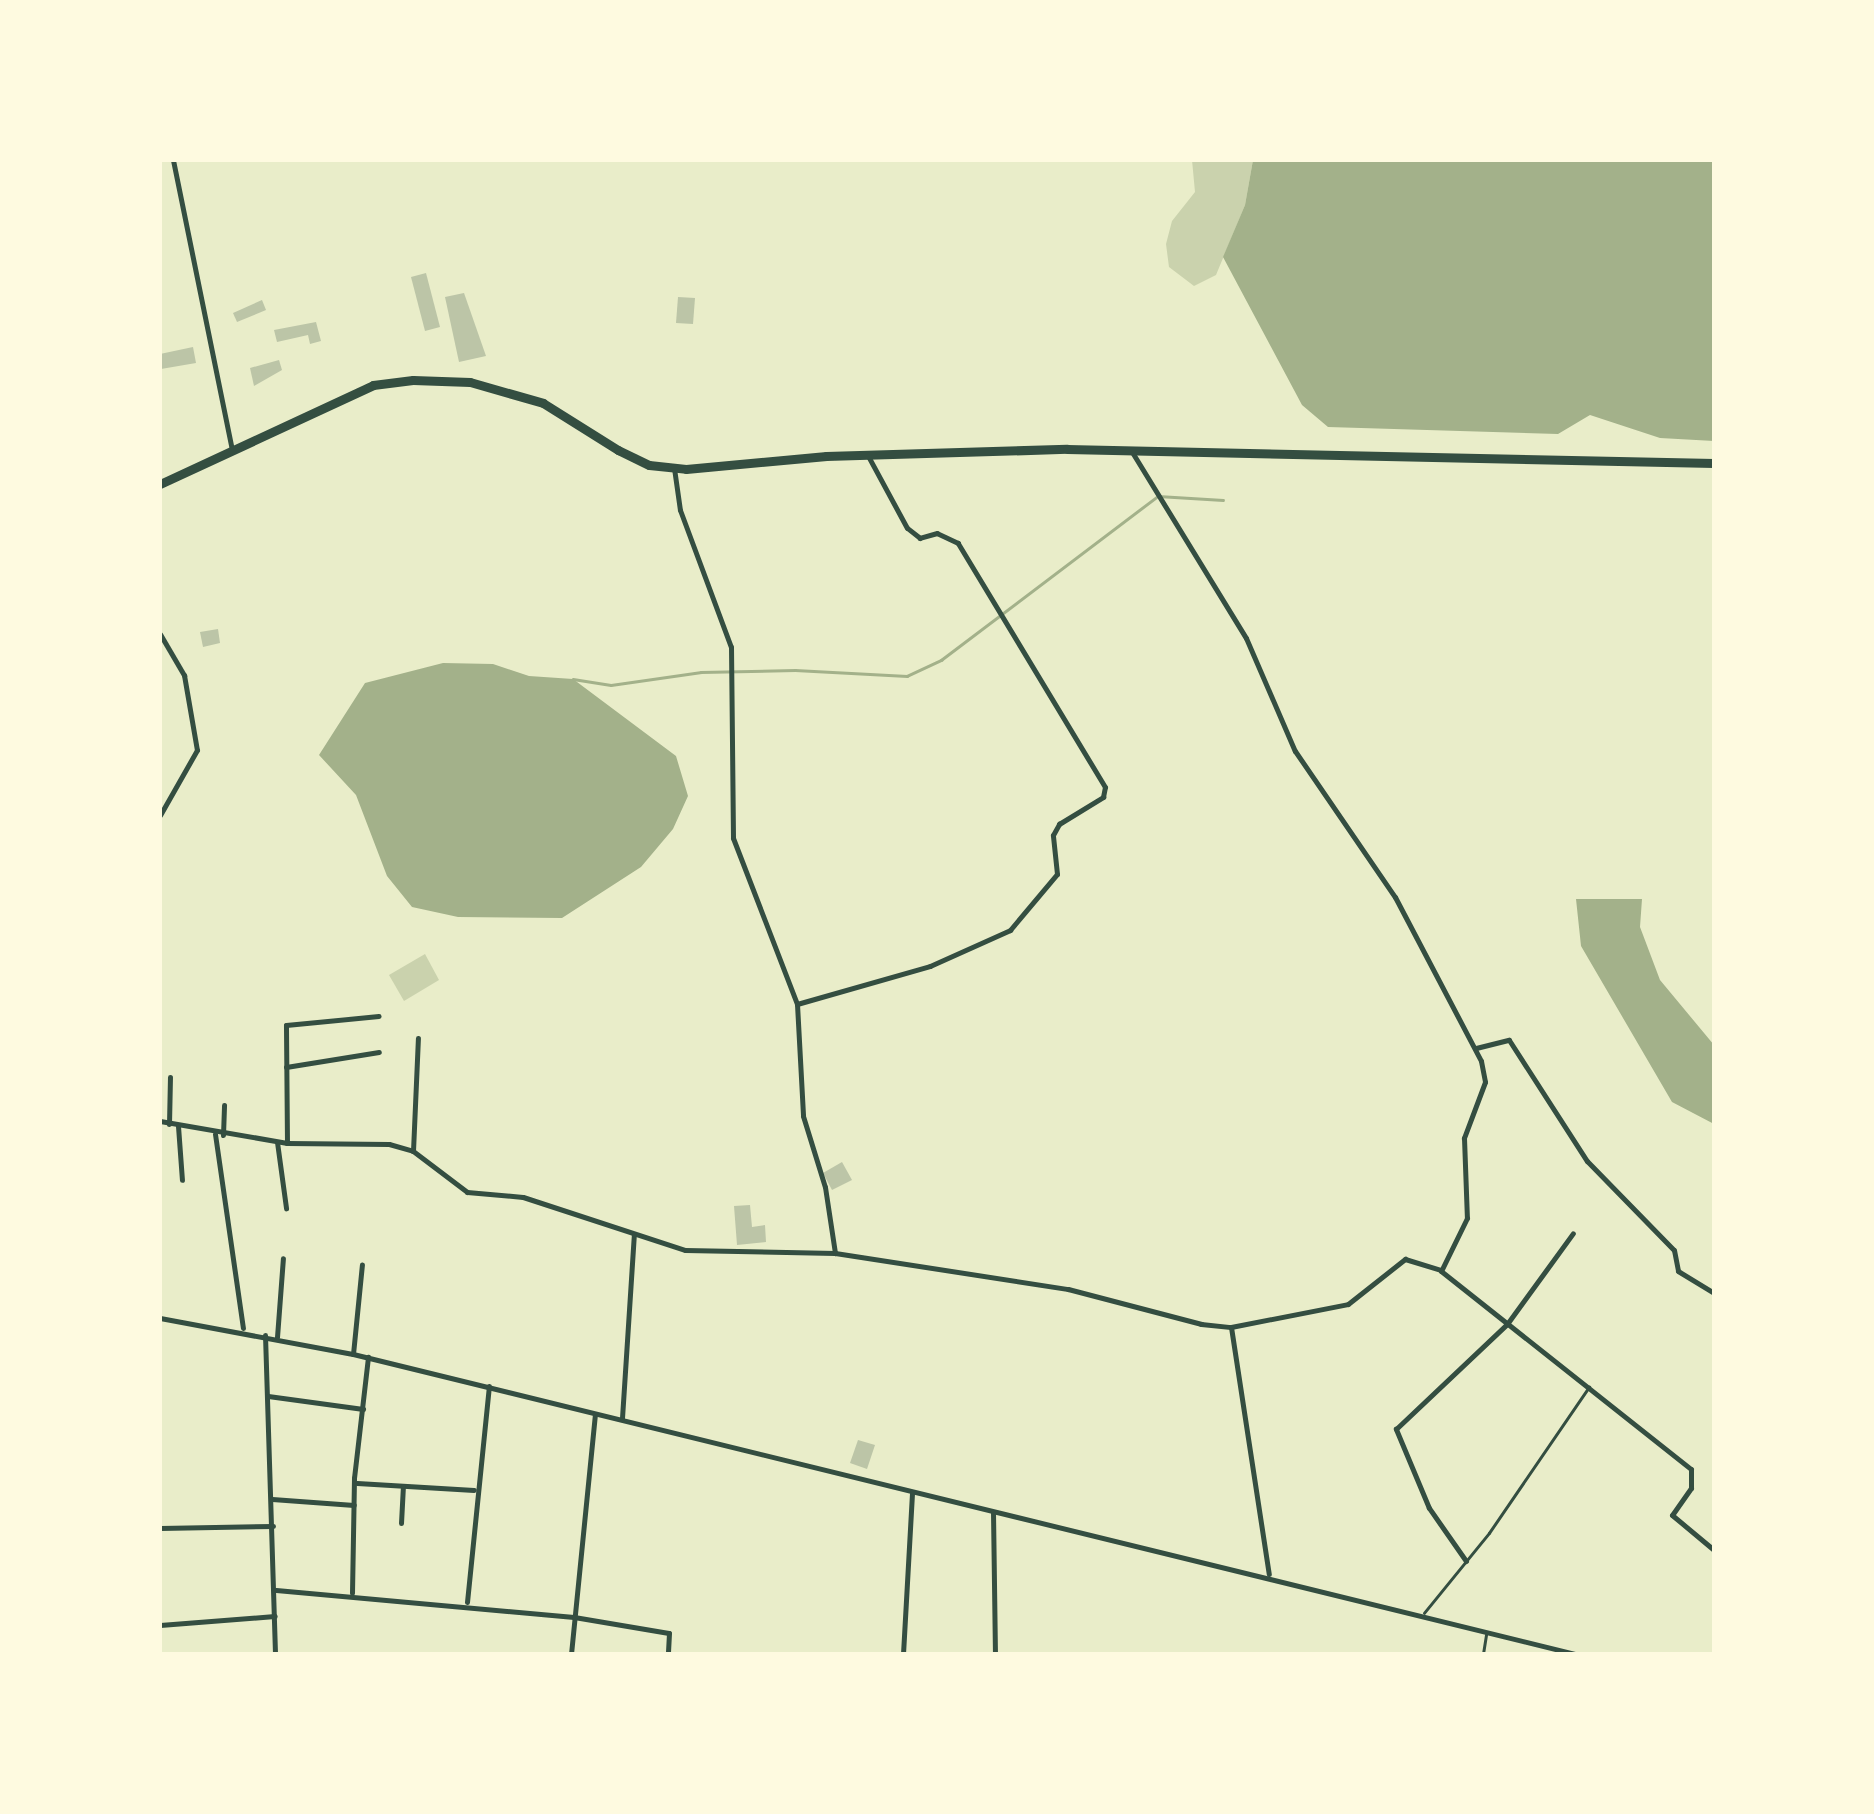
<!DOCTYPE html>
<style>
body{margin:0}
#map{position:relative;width:1874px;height:1814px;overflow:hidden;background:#e9edc9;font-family:"Fira Sans",sans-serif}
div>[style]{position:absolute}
.green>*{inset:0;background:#cad2ad}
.water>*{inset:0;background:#a3b18a}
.stream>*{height:2.5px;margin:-1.25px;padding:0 1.25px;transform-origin:1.25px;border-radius:1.25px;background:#a3b18a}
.building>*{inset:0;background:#bcc5a7}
.service>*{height:2.5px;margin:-1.25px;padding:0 1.25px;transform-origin:1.25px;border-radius:1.25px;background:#344e41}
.minor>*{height:5px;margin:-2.5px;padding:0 2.5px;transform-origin:2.5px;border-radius:2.5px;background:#344e41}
.trunk>*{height:9px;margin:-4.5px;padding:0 4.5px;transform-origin:4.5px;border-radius:4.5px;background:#344e41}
span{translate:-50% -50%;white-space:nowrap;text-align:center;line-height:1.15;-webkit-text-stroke:8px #fefae0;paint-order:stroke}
.frame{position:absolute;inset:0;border:162px solid #fefae0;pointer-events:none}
</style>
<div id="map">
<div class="green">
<div style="clip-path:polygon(1192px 160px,1253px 160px,1245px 205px,1216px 275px,1194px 286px,1169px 267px,1166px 244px,1172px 221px,1195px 192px)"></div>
<div style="clip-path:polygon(425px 954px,439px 980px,404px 1001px,389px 975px)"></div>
</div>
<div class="water">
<div style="clip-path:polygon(1253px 160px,1714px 160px,1714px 441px,1660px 438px,1590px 415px,1558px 434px,1328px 427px,1302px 405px,1223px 257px,1245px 205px)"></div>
<div style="clip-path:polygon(443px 663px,493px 664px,529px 676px,573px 679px,676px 756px,688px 796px,673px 829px,641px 867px,562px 918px,458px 917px,412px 907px,387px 876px,356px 795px,319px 755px,365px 683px)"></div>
<div style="clip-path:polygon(1576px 899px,1642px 899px,1640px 927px,1660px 980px,1714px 1045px,1714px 1124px,1672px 1102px,1581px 946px)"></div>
</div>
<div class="stream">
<div style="left:573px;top:679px;width:38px;rotate:9deg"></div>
<div style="left:611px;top:685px;width:91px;rotate:-8.2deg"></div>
<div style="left:701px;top:672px;width:94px;rotate:-1.2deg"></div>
<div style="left:795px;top:670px;width:112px;rotate:3.1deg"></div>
<div style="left:907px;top:676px;width:38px;rotate:-25deg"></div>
<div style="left:941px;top:660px;width:272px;rotate:-37.1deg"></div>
<div style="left:1158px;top:496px;width:65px;rotate:3.5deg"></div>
</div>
<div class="building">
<div style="clip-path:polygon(426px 273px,440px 327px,425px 331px,411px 277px)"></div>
<div style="clip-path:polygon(464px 293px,486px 356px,459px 362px,445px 297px)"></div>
<div style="clip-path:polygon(678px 297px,695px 298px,693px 324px,676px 323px)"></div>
<div style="clip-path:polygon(262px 300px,266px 310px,237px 322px,233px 313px)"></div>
<div style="clip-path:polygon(316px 322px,321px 341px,310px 344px,308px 335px,277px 342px,274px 330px)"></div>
<div style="clip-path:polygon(193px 347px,196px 363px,161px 369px,160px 354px)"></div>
<div style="clip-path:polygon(279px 360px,282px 370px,254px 386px,250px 368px)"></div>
<div style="clip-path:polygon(218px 629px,220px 643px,203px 647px,200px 632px)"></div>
<div style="clip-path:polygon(842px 1162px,852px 1180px,832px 1190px,823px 1173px)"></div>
<div style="clip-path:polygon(750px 1205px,752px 1227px,765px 1225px,766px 1242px,737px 1245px,734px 1206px)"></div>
<div style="clip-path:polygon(858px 1440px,875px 1445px,867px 1469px,850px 1463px)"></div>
</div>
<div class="service">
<div style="left:1424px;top:1613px;width:103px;rotate:-50.9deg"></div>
<div style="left:1489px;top:1533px;width:177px;rotate:-55.6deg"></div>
<div style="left:1483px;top:1654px;width:20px;rotate:-81deg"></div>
</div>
<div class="minor">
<div style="left:173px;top:160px;width:297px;rotate:78.5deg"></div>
<div style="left:1132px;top:452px;width:218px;rotate:58.5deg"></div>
<div style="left:1246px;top:638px;width:123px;rotate:66.6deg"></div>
<div style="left:1295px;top:751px;width:177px;rotate:55.6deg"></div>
<div style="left:1395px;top:897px;width:185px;rotate:62.3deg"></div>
<div style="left:1481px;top:1061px;width:21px;rotate:79deg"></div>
<div style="left:1485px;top:1082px;width:60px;rotate:110.6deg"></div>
<div style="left:1464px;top:1138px;width:80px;rotate:87.9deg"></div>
<div style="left:1467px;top:1218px;width:59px;rotate:116.1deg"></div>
<div style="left:1441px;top:1271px;width:319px;rotate:38.4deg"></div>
<div style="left:1691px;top:1469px;width:19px;rotate:90deg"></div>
<div style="left:1691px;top:1488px;width:33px;rotate:125deg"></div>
<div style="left:1672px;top:1515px;width:55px;rotate:39.8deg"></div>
<div style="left:674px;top:468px;width:42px;rotate:81.9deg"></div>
<div style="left:680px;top:510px;width:146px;rotate:69.6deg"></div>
<div style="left:731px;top:647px;width:191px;rotate:89.4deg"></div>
<div style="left:733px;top:838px;width:178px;rotate:68.9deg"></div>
<div style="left:797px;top:1004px;width:112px;rotate:86.9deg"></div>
<div style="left:803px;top:1116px;width:74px;rotate:72.8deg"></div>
<div style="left:825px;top:1187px;width:67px;rotate:81.4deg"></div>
<div style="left:160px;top:634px;width:48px;rotate:59.7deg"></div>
<div style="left:184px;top:675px;width:76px;rotate:80.2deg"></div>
<div style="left:197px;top:750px;width:75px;rotate:119.6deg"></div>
<div style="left:797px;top:1004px;width:138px;rotate:-15.9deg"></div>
<div style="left:930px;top:966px;width:88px;rotate:-24.2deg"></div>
<div style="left:1010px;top:930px;width:73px;rotate:-50deg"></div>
<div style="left:1057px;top:874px;width:39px;rotate:-96deg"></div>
<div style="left:1053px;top:835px;width:13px;rotate:-61deg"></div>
<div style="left:1059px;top:824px;width:52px;rotate:-31.5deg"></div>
<div style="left:1103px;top:797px;width:10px;rotate:-79deg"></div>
<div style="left:1105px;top:787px;width:285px;rotate:-121.1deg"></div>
<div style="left:958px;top:543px;width:23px;rotate:-155deg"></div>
<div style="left:937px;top:533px;width:18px;rotate:164deg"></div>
<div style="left:920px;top:538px;width:16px;rotate:-142deg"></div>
<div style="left:907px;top:528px;width:84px;rotate:-118.4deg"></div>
<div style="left:1476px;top:1048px;width:34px;rotate:-14deg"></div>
<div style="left:1509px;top:1040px;width:144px;rotate:57.2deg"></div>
<div style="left:1587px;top:1161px;width:124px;rotate:45.7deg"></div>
<div style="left:1674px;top:1250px;width:21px;rotate:79deg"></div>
<div style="left:1678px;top:1271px;width:42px;rotate:31.4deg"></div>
<div style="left:286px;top:1067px;width:94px;rotate:-9.2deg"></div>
<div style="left:160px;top:1121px;width:129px;rotate:9.8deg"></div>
<div style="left:287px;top:1143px;width:102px;rotate:0.6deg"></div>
<div style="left:389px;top:1144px;width:25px;rotate:16deg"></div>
<div style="left:413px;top:1151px;width:68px;rotate:37.2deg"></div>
<div style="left:467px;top:1192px;width:56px;rotate:5.1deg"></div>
<div style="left:523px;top:1197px;width:170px;rotate:18.1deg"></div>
<div style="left:685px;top:1250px;width:150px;rotate:1.1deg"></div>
<div style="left:835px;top:1253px;width:236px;rotate:8.8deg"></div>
<div style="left:1068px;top:1289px;width:138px;rotate:14.7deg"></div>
<div style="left:1201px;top:1324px;width:30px;rotate:6deg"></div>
<div style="left:1231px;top:1327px;width:119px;rotate:-11.1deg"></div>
<div style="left:1348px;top:1304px;width:73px;rotate:-38.3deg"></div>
<div style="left:1405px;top:1259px;width:37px;rotate:17deg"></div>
<div style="left:169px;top:1124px;width:47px;rotate:-88.8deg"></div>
<div style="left:178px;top:1126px;width:54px;rotate:85.8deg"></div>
<div style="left:215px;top:1134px;width:196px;rotate:81.8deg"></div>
<div style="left:223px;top:1135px;width:30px;rotate:-88deg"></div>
<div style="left:277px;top:1142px;width:67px;rotate:82.2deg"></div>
<div style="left:287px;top:1143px;width:118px;rotate:-90.5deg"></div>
<div style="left:286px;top:1025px;width:93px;rotate:-5.5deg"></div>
<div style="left:413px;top:1151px;width:113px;rotate:-87.5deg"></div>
<div style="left:160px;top:1318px;width:196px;rotate:10.6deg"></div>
<div style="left:353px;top:1354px;width:1258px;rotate:13.79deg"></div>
<div style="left:1231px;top:1327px;width:250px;rotate:81.3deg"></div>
<div style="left:265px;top:1335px;width:319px;rotate:88.2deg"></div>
<div style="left:277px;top:1337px;width:79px;rotate:-85.7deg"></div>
<div style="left:353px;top:1354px;width:90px;rotate:-84.3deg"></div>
<div style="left:268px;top:1396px;width:96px;rotate:7.8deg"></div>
<div style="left:622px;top:1418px;width:184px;rotate:-86.3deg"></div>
<div style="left:357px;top:1483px;width:117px;rotate:3.4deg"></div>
<div style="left:272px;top:1499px;width:82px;rotate:4.2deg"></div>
<div style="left:993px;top:1512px;width:142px;rotate:89.2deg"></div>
<div style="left:401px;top:1523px;width:37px;rotate:-87deg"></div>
<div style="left:160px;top:1528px;width:113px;rotate:-1deg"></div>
<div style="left:1466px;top:1561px;width:65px;rotate:-124.9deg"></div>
<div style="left:1429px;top:1508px;width:86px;rotate:-112.7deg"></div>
<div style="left:1396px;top:1429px;width:153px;rotate:-43.4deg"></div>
<div style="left:1507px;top:1324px;width:112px;rotate:-54deg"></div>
<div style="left:276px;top:1590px;width:299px;rotate:5.2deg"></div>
<div style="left:574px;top:1617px;width:96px;rotate:9.6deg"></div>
<div style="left:669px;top:1633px;width:21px;rotate:93deg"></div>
<div style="left:352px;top:1593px;width:115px;rotate:-89deg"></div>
<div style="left:354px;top:1478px;width:122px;rotate:-83.4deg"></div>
<div style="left:467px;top:1602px;width:217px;rotate:-84.2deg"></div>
<div style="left:160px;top:1625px;width:115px;rotate:-4.5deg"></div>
<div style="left:571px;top:1654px;width:241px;rotate:-84.3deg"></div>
<div style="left:903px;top:1654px;width:162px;rotate:-86.8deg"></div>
</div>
<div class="trunk">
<div style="left:160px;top:484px;width:235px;rotate:-24.9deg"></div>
<div style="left:373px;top:385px;width:40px;rotate:-7.1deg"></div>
<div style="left:413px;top:380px;width:57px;rotate:2deg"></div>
<div style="left:470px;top:382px;width:76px;rotate:16deg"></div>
<div style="left:543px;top:403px;width:89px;rotate:32.1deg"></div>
<div style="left:618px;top:450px;width:34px;rotate:26deg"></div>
<div style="left:649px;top:465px;width:37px;rotate:6deg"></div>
<div style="left:686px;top:469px;width:141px;rotate:-5.3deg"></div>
<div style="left:826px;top:456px;width:241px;rotate:-1.7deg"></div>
<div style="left:1067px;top:449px;width:647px;rotate:1.24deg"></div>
</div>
<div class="frame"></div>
</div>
